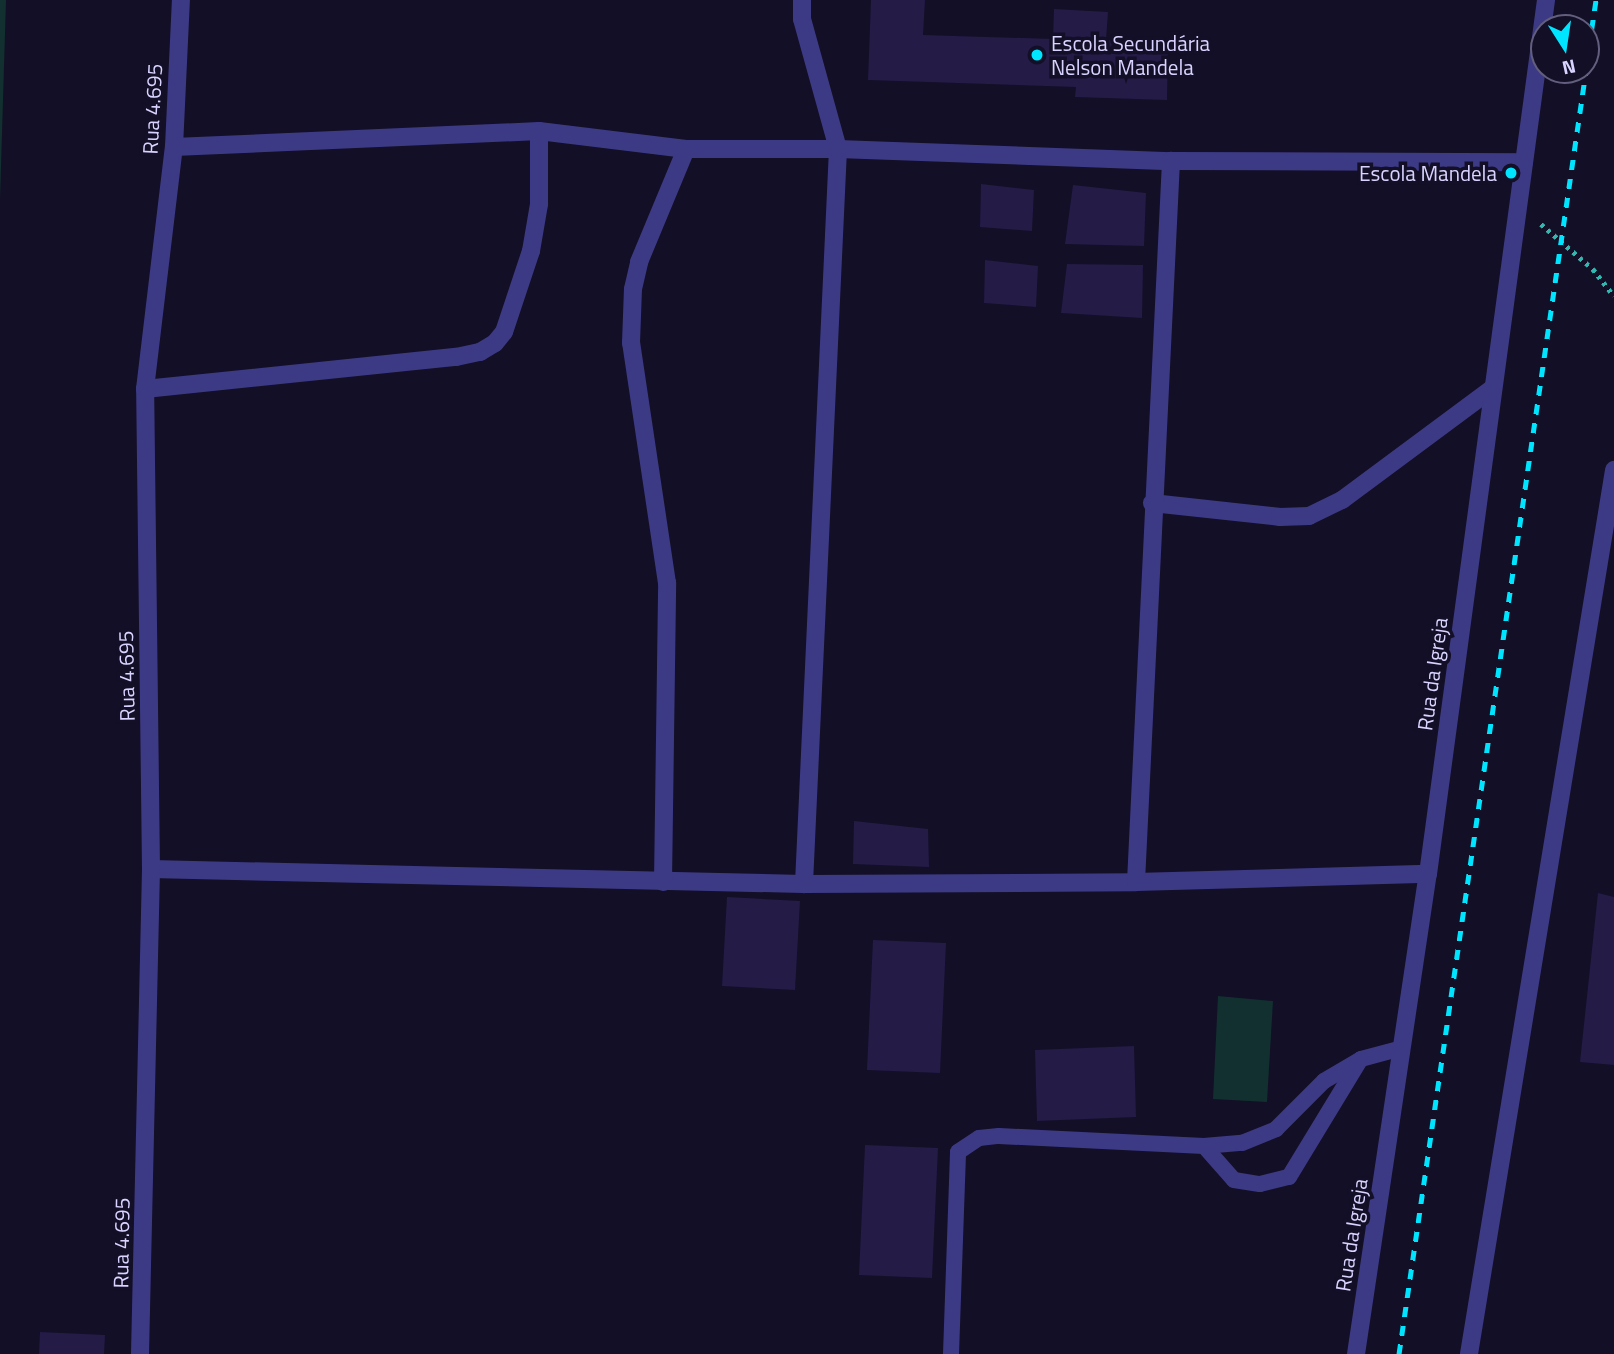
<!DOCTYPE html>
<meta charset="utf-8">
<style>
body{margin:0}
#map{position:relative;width:1614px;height:1354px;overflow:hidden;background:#130f26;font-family:"Titillium Web",sans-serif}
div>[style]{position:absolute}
.green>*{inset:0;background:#12302f}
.building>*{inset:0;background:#241b47}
.path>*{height:4.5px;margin-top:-2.25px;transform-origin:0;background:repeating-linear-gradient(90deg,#2fb8b0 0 3.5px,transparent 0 8.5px)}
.service>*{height:16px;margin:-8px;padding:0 8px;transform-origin:8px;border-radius:8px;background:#3d3a85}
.minor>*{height:18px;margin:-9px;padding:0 9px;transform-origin:9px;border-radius:9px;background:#3d3a85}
.rail>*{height:5px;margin-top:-2.5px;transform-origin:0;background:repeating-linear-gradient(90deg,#00e5ff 0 10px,transparent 0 19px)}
.dots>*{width:19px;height:19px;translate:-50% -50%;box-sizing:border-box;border:4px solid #130f26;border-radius:50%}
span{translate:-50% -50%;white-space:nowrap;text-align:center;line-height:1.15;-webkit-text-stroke:7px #130f26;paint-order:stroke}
.poi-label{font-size:21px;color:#d9d4ff}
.left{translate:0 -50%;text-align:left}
.right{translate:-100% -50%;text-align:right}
.street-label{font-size:21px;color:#d9d4ff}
.north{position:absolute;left:1530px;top:14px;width:70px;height:70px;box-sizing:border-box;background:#130f26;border:2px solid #625e7d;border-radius:50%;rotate:168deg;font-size:19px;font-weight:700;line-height:28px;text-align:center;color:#d9d4ff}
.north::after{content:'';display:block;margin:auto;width:24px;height:32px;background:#00e5ff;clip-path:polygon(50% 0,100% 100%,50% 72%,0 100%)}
</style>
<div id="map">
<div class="green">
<div style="clip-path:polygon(0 0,6px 0,0 200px)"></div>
<div style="clip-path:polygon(1218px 996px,1273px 1001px,1267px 1102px,1213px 1099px)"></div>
</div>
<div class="building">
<div style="clip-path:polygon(871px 0,925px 0,923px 35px,1053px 39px,1054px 9px,1108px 12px,1106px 40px,1168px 42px,1167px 100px,1075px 97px,1076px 87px,868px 80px)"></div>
<div style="clip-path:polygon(981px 184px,1034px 190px,1032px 231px,980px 227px)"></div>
<div style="clip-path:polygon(1073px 185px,1146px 193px,1144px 246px,1065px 244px)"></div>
<div style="clip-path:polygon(985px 260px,1038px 266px,1036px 307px,984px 303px)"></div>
<div style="clip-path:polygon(1067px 264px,1143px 265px,1142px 318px,1061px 313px)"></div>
<div style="clip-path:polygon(854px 821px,928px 829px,929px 867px,853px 864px)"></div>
<div style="clip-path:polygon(1598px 893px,1614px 897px,1614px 1065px,1580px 1062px)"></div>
<div style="clip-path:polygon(727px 897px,800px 901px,795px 990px,722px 986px)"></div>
<div style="clip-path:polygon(873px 940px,946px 943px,940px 1073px,867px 1070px)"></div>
<div style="clip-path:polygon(1134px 1046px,1136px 1117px,1037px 1121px,1035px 1050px)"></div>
<div style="clip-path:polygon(865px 1145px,938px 1148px,932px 1278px,859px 1275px)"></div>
<div style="clip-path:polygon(40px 1332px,105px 1335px,104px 1354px,39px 1354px)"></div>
</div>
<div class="path">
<div style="left:1541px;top:224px;width:69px;rotate:40.9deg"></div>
<div style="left:1593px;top:269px;width:34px;rotate:52deg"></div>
</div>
<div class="service">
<div style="left:1204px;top:1146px;width:45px;rotate:48.6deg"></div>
<div style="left:1234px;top:1180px;width:26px;rotate:9deg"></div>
<div style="left:1260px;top:1184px;width:30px;rotate:-14deg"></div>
<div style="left:1289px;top:1177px;width:135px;rotate:-58.7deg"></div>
<div style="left:951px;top:1354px;width:202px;rotate:-88deg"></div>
<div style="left:958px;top:1152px;width:25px;rotate:-34deg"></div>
<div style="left:979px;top:1138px;width:20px;rotate:-6deg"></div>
<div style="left:999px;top:1136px;width:205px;rotate:2.8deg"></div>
<div style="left:1204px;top:1146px;width:38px;rotate:-5deg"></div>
<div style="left:1242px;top:1143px;width:37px;rotate:-22deg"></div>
<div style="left:1276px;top:1129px;width:68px;rotate:-45deg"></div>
<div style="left:1324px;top:1081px;width:43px;rotate:-30.7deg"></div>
<div style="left:1361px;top:1059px;width:42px;rotate:-15deg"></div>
</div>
<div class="minor">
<div style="left:802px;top:0;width:19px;rotate:90deg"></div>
<div style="left:802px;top:19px;width:135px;rotate:74.5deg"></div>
<div style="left:838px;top:149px;width:736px;rotate:92.65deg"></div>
<div style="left:174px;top:147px;width:365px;rotate:-2.5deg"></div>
<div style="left:539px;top:131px;width:148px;rotate:7deg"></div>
<div style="left:686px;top:149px;width:152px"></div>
<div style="left:838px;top:149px;width:333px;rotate:2.1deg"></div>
<div style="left:1171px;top:161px;width:353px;rotate:0.2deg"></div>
<div style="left:145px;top:389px;width:313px;rotate:-5.9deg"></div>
<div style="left:456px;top:357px;width:25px;rotate:-12deg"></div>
<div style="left:480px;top:352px;width:17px;rotate:-31deg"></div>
<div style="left:495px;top:343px;width:14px;rotate:-51deg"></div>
<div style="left:504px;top:332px;width:85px;rotate:-71.6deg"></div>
<div style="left:531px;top:251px;width:48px;rotate:-80.3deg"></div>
<div style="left:539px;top:204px;width:73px;rotate:-90deg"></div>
<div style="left:1152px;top:503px;width:129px;rotate:6.2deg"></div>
<div style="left:1280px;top:517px;width:29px;rotate:-2deg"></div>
<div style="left:1309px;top:516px;width:37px;rotate:-26deg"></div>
<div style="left:1342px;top:500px;width:188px;rotate:-36.6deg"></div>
<div style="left:151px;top:869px;width:653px;rotate:1.32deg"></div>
<div style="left:804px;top:884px;width:332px;rotate:-0.3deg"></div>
<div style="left:1136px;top:882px;width:292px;rotate:-1.6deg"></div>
<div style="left:663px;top:882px;width:299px;rotate:-89.2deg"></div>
<div style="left:667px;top:583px;width:243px;rotate:-98.5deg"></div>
<div style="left:631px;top:343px;width:54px;rotate:-87.9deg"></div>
<div style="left:633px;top:289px;width:28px;rotate:-77deg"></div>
<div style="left:639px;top:262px;width:122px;rotate:-67.4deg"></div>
<div style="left:1136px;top:882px;width:722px;rotate:-87.22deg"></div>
<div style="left:140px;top:1354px;width:485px;rotate:-88.7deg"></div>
<div style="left:151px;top:869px;width:480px;rotate:-90.7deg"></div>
<div style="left:145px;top:389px;width:244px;rotate:-83.2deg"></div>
<div style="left:174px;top:147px;width:147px;rotate:-87.3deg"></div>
<div style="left:1356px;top:1354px;width:485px;rotate:-81.5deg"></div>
<div style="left:1428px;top:874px;width:882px;rotate:-82.31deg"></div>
<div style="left:1469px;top:1354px;width:896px;rotate:-80.68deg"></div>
</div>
<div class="rail">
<div style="left:1586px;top:67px;width:68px;rotate:-81.5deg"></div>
<div style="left:1399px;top:1354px;width:1298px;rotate:-81.71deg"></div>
</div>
<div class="dots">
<div style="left:1037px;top:55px;background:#00e5ff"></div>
<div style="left:1511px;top:173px;background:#00e5ff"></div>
</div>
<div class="poi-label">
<span class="left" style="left:1051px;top:55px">Escola Secundária<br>Nelson Mandela</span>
<span class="right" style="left:1497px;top:173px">Escola Mandela</span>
</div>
<div class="street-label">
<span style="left:152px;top:109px;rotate:-87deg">Rua 4.695</span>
<span style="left:1432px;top:674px;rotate:-82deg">Rua da Igreja</span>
<span style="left:126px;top:676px;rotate:-91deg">Rua 4.695</span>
<span style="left:1351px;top:1235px;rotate:-81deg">Rua da Igreja</span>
<span style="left:121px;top:1243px;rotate:-89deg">Rua 4.695</span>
</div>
<div class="north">N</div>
</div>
